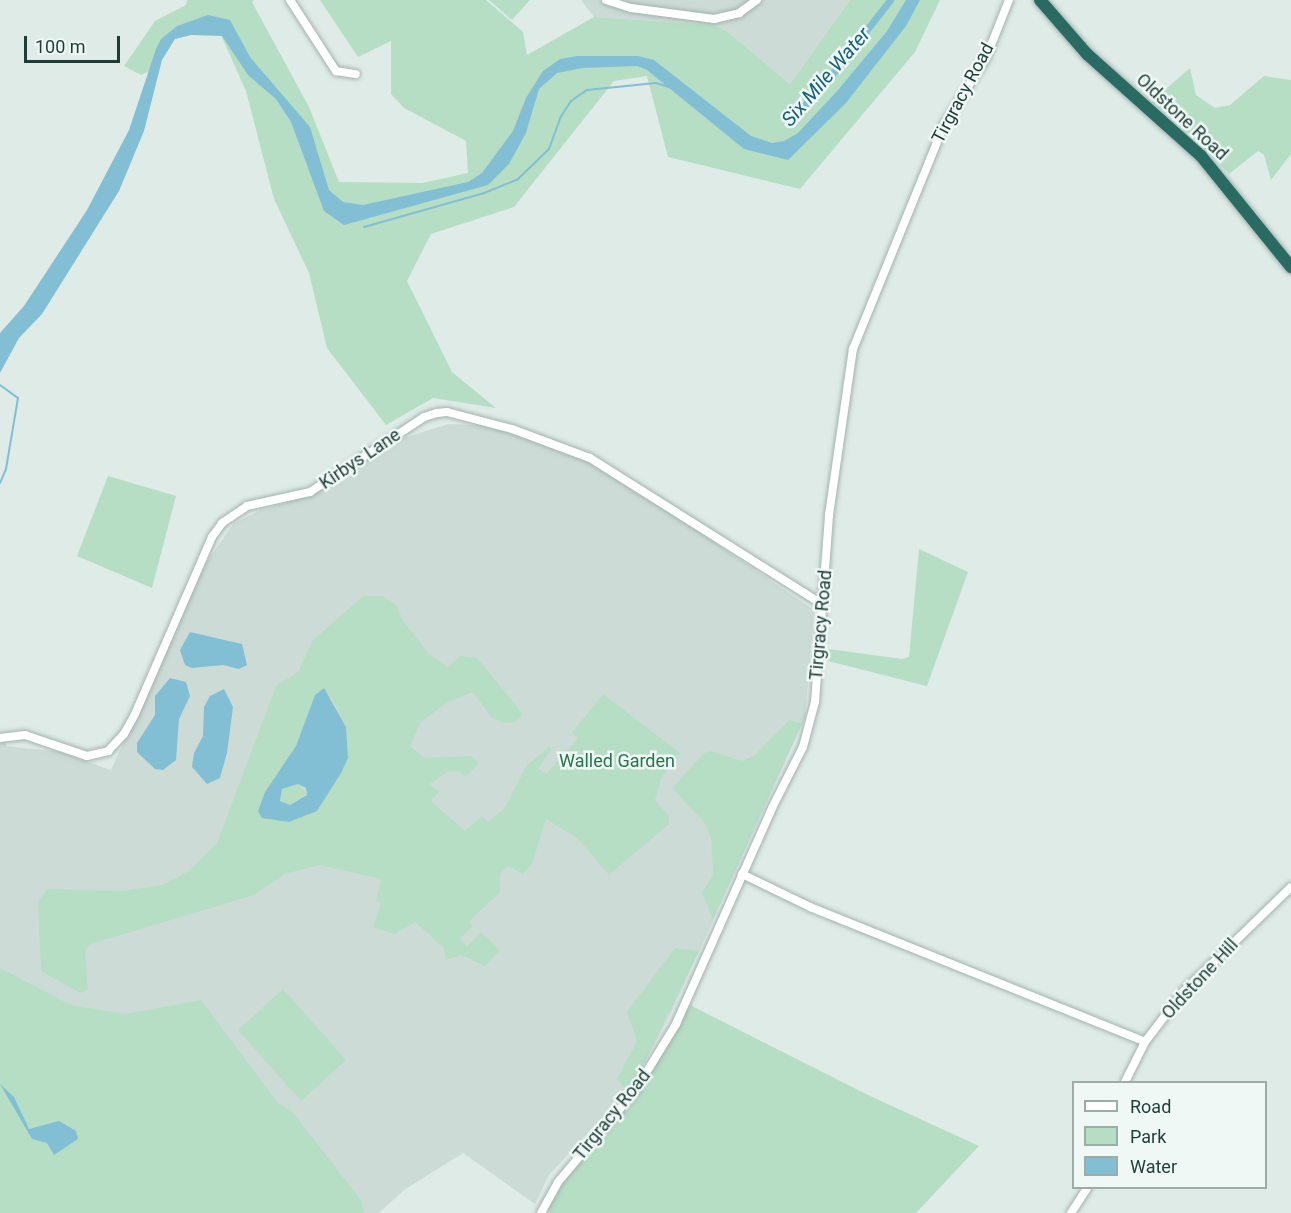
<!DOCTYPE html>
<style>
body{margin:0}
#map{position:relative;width:1291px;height:1213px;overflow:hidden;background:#dfebe7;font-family:Roboto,sans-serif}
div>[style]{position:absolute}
.built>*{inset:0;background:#cddbd6}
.green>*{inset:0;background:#b6dec5}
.water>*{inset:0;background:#82bfd4}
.stream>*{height:2px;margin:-1px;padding:0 1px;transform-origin:1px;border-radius:1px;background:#82bfd4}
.canal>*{height:7px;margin:-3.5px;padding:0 3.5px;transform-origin:3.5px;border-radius:3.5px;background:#82bfd4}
.roads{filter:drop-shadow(0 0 2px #a2b3af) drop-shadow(0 0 2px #a2b3af)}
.minor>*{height:8px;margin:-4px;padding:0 4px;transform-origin:4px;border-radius:4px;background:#fff}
.highway>*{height:12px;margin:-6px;padding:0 6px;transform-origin:6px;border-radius:6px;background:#296a63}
span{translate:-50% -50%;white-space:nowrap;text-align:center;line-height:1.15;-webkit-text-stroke:5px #eff8f4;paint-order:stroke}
.street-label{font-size:18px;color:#1f3c37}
.park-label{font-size:18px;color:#27754d}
.water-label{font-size:20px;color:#165f7b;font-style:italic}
.legend{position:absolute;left:1072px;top:1081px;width:195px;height:108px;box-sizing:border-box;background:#eff8f4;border:2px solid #9cada8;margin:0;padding:8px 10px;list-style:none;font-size:18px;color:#1f3c37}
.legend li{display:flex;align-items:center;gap:12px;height:30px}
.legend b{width:30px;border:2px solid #9cada8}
.scale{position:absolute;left:24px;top:36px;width:96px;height:27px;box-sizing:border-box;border:3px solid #1f3c37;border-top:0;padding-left:8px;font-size:18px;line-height:21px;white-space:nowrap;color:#1f3c37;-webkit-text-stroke:4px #eff8f4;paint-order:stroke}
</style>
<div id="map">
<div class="built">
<div style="clip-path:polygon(581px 0,850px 0,790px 84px,727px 31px,714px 25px,594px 17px)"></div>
<div style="clip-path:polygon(448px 424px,490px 426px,603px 467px,814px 610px,805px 718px,671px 1013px,634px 1083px,549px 1175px,535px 1204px,463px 1153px,404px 1190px,379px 1213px,0 1213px,0 740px,6px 739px,6px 746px,60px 752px,111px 770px,204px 566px,234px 523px,261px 510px,313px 495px,397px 440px)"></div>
</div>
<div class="green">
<div style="clip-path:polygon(187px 0,254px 0,252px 2px,309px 107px,339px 182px,422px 183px,468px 173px,466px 141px,404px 108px,391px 94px,391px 41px,358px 57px,320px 0,486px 0,523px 32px,527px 55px,594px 17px,714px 25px,727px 31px,790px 84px,850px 0,940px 0,915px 52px,800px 189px,668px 157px,647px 76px,614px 81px,514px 207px,431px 234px,407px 281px,452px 372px,496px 408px,433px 398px,386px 425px,327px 348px,309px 273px,274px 199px,246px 91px,221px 35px,214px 28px,174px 34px,153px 69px,141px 75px,124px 66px,155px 21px,186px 5px)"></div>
<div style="clip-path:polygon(489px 0,530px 0,512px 20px)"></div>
<div style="clip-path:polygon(1190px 68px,1196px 95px,1215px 108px,1230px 105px,1264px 76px,1291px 80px,1291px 154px,1271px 180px,1264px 155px,1258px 151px,1229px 174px,1179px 122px,1151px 102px)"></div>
<div style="clip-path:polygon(108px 476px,176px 496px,152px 588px,77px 556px)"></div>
<div style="clip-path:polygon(919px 549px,968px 572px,927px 686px,824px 660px,829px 649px,902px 659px,909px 657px)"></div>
<div style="clip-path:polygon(evenodd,363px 596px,382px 596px,396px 605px,404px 622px,429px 654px,448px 667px,460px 656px,477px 658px,523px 714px,515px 722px,504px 723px,491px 717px,473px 692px,448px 702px,421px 722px,410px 746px,425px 758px,471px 756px,479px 763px,466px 777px,459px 771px,448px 772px,429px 784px,439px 792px,431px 801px,465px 831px,482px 816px,488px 822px,504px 809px,527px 765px,549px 747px,552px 750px,538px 768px,546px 774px,578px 738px,572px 733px,603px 694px,680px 753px,661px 779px,655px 800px,669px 816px,669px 824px,609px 875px,578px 839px,546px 819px,532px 864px,523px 874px,508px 866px,500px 874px,500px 892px,469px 922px,473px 926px,460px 939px,467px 946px,481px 932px,500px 951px,485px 966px,461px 955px,446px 960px,444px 948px,415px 922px,394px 934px,373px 927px,381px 903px,376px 901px,381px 879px,320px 865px,285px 874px,254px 895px,91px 944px,85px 950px,88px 990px,80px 993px,41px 971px,38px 901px,47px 889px,122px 891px,163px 885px,190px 870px,217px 843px,276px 686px,298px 672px,313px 640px,363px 596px,318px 691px,332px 698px,346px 727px,348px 758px,317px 812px,262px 818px,265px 792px,296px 746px,318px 691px)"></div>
<div style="clip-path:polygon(789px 720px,802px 723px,713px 919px,702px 893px,713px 875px,711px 837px,704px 822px,672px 788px,704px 753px,711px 751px,742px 761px,755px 755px)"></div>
<div style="clip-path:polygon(298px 784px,307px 794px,289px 805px,280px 801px,283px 789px)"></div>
<div style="clip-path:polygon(675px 948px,699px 951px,634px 1083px,629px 1089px,623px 1087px,617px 1079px,637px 1041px,627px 1012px)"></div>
<div style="clip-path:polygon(0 968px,71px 1005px,126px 1014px,201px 1000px,278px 1103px,292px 1111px,361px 1200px,364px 1213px,0 1213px)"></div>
<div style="clip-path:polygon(283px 989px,346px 1060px,301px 1101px,238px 1030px)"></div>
<div style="clip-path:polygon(690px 1005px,868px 1095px,979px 1146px,916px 1213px,551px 1213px,547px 1210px,558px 1187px,633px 1102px)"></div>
</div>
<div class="water">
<div style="clip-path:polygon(906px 0,920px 0,906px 26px,846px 103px,788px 160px,744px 149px,647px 70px,637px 66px,583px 68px,557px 73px,539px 89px,526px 133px,509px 164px,488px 185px,344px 225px,324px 211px,291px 122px,276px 99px,248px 75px,222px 36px,191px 35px,175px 39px,162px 60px,144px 131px,119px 191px,42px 314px,19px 338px,0 373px,0 333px,24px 306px,87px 210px,129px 130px,156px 49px,161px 39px,177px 26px,208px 15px,230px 20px,250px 57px,310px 127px,329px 190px,343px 202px,363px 205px,468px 182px,482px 173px,513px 131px,526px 98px,543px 71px,560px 59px,577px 56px,638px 56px,654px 60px,751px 136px,772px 143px,784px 141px,798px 133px,838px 90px,887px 31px)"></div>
<div style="clip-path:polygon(190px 632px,242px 644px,247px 665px,239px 669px,223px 665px,192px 668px,185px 665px,180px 650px)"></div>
<div style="clip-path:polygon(170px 678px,186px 682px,190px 696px,179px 719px,176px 760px,163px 770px,155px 769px,137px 752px,137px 743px,155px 715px,155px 696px)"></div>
<div style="clip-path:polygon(evenodd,324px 688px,346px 727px,348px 758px,341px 773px,317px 811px,289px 822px,262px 818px,258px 811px,265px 792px,296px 746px,315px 695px,324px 688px,298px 784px,306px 788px,307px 795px,290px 805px,280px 801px,282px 789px,298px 784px)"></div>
<div style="clip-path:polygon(224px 689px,233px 707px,227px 753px,220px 778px,207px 784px,192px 767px,194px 753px,203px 736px,204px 707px,210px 696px)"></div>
<div style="clip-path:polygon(0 1084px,14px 1097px,29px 1129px,59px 1121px,76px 1131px,78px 1139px,54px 1155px,47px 1143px,32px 1139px)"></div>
</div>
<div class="stream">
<div style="left:364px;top:227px;width:125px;rotate:-15.8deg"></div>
<div style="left:484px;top:193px;width:35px;rotate:-22deg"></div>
<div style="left:517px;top:180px;width:45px;rotate:-44.1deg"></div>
<div style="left:549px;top:149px;width:33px;rotate:-70deg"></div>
<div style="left:560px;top:118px;width:20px;rotate:-57deg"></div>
<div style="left:571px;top:101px;width:19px;rotate:-35deg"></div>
<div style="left:587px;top:90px;width:69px;rotate:-5.8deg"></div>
<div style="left:656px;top:83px;width:17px;rotate:17deg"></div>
<div style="left:0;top:385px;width:22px;rotate:36deg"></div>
<div style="left:18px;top:398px;width:72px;rotate:99.6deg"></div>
<div style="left:6px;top:469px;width:15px;rotate:113deg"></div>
</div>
<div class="canal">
<div style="left:798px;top:110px;width:21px;rotate:-39deg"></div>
<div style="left:814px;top:97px;width:123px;rotate:-51.9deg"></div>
</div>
<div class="roads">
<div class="minor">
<div style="left:290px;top:0;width:85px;rotate:57.1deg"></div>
<div style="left:336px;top:71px;width:20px;rotate:9deg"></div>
<div style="left:606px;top:0;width:26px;rotate:18deg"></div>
<div style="left:631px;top:8px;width:84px;rotate:7.5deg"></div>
<div style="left:714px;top:19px;width:26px;rotate:-13deg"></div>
<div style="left:739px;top:13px;width:22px;rotate:-36deg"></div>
<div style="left:0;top:738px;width:25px;rotate:-7deg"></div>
<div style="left:25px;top:735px;width:65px;rotate:18.7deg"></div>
<div style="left:87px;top:756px;width:22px;rotate:-13deg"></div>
<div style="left:108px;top:751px;width:23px;rotate:-47deg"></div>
<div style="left:124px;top:734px;width:23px;rotate:-61deg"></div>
<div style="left:135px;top:714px;width:193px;rotate:-66.5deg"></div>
<div style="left:212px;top:537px;width:17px;rotate:-54deg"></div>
<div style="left:222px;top:523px;width:30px;rotate:-34deg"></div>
<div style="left:247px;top:506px;width:65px;rotate:-12.5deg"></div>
<div style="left:310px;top:492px;width:136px;rotate:-33.3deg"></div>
<div style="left:424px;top:417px;width:14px;rotate:-17deg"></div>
<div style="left:437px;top:413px;width:10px;rotate:-6deg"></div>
<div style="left:447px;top:412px;width:67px;rotate:14.7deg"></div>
<div style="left:512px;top:429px;width:83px;rotate:20.4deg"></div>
<div style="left:590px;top:458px;width:274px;rotate:32.2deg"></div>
<div style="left:742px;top:874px;width:76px;rotate:25.9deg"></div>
<div style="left:810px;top:907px;width:361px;rotate:21.9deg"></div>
<div style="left:1125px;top:1082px;width:45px;rotate:-63.4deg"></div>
<div style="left:1145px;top:1042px;width:64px;rotate:-52.6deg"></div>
<div style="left:1184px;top:991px;width:149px;rotate:-44.2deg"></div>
<div style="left:541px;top:1213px;width:35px;rotate:-61deg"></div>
<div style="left:558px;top:1182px;width:119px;rotate:-49.8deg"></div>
<div style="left:635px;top:1091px;width:79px;rotate:-58.5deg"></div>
<div style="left:676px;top:1024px;width:236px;rotate:-66deg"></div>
<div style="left:772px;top:808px;width:68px;rotate:-63.1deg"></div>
<div style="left:803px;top:747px;width:47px;rotate:-75.1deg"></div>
<div style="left:815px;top:702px;width:188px;rotate:-85.7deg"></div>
<div style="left:829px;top:515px;width:168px;rotate:-81.8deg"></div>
<div style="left:853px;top:349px;width:240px;rotate:-67.9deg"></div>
<div style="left:943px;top:127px;width:81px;rotate:-58.1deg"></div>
<div style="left:986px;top:58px;width:62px;rotate:-68.4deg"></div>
<div style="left:1071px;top:1213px;width:30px;rotate:-57deg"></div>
</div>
<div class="highway">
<div style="left:1040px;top:0;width:72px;rotate:49deg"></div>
<div style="left:1087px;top:54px;width:153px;rotate:41.8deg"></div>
<div style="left:1201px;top:156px;width:143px;rotate:51deg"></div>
</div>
</div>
<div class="street-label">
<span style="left:963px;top:93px;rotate:-62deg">Tirgracy Road</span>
<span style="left:1182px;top:117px;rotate:43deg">Oldstone Road</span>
<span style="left:360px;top:459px;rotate:-34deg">Kirbys Lane</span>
<span style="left:821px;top:625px;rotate:-85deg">Tirgracy Road</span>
<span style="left:1200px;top:979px;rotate:-47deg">Oldstone Hill</span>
<span style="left:612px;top:1115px;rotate:-51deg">Tirgracy Road</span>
</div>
<div class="park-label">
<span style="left:617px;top:761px">Walled Garden</span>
</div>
<div class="water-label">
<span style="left:826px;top:77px;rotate:-49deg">Six Mile Water</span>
</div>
<ul class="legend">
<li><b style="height:8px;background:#fff"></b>Road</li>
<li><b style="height:16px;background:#b6dec5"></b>Park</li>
<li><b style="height:16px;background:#82bfd4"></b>Water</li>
</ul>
<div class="scale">100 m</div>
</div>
